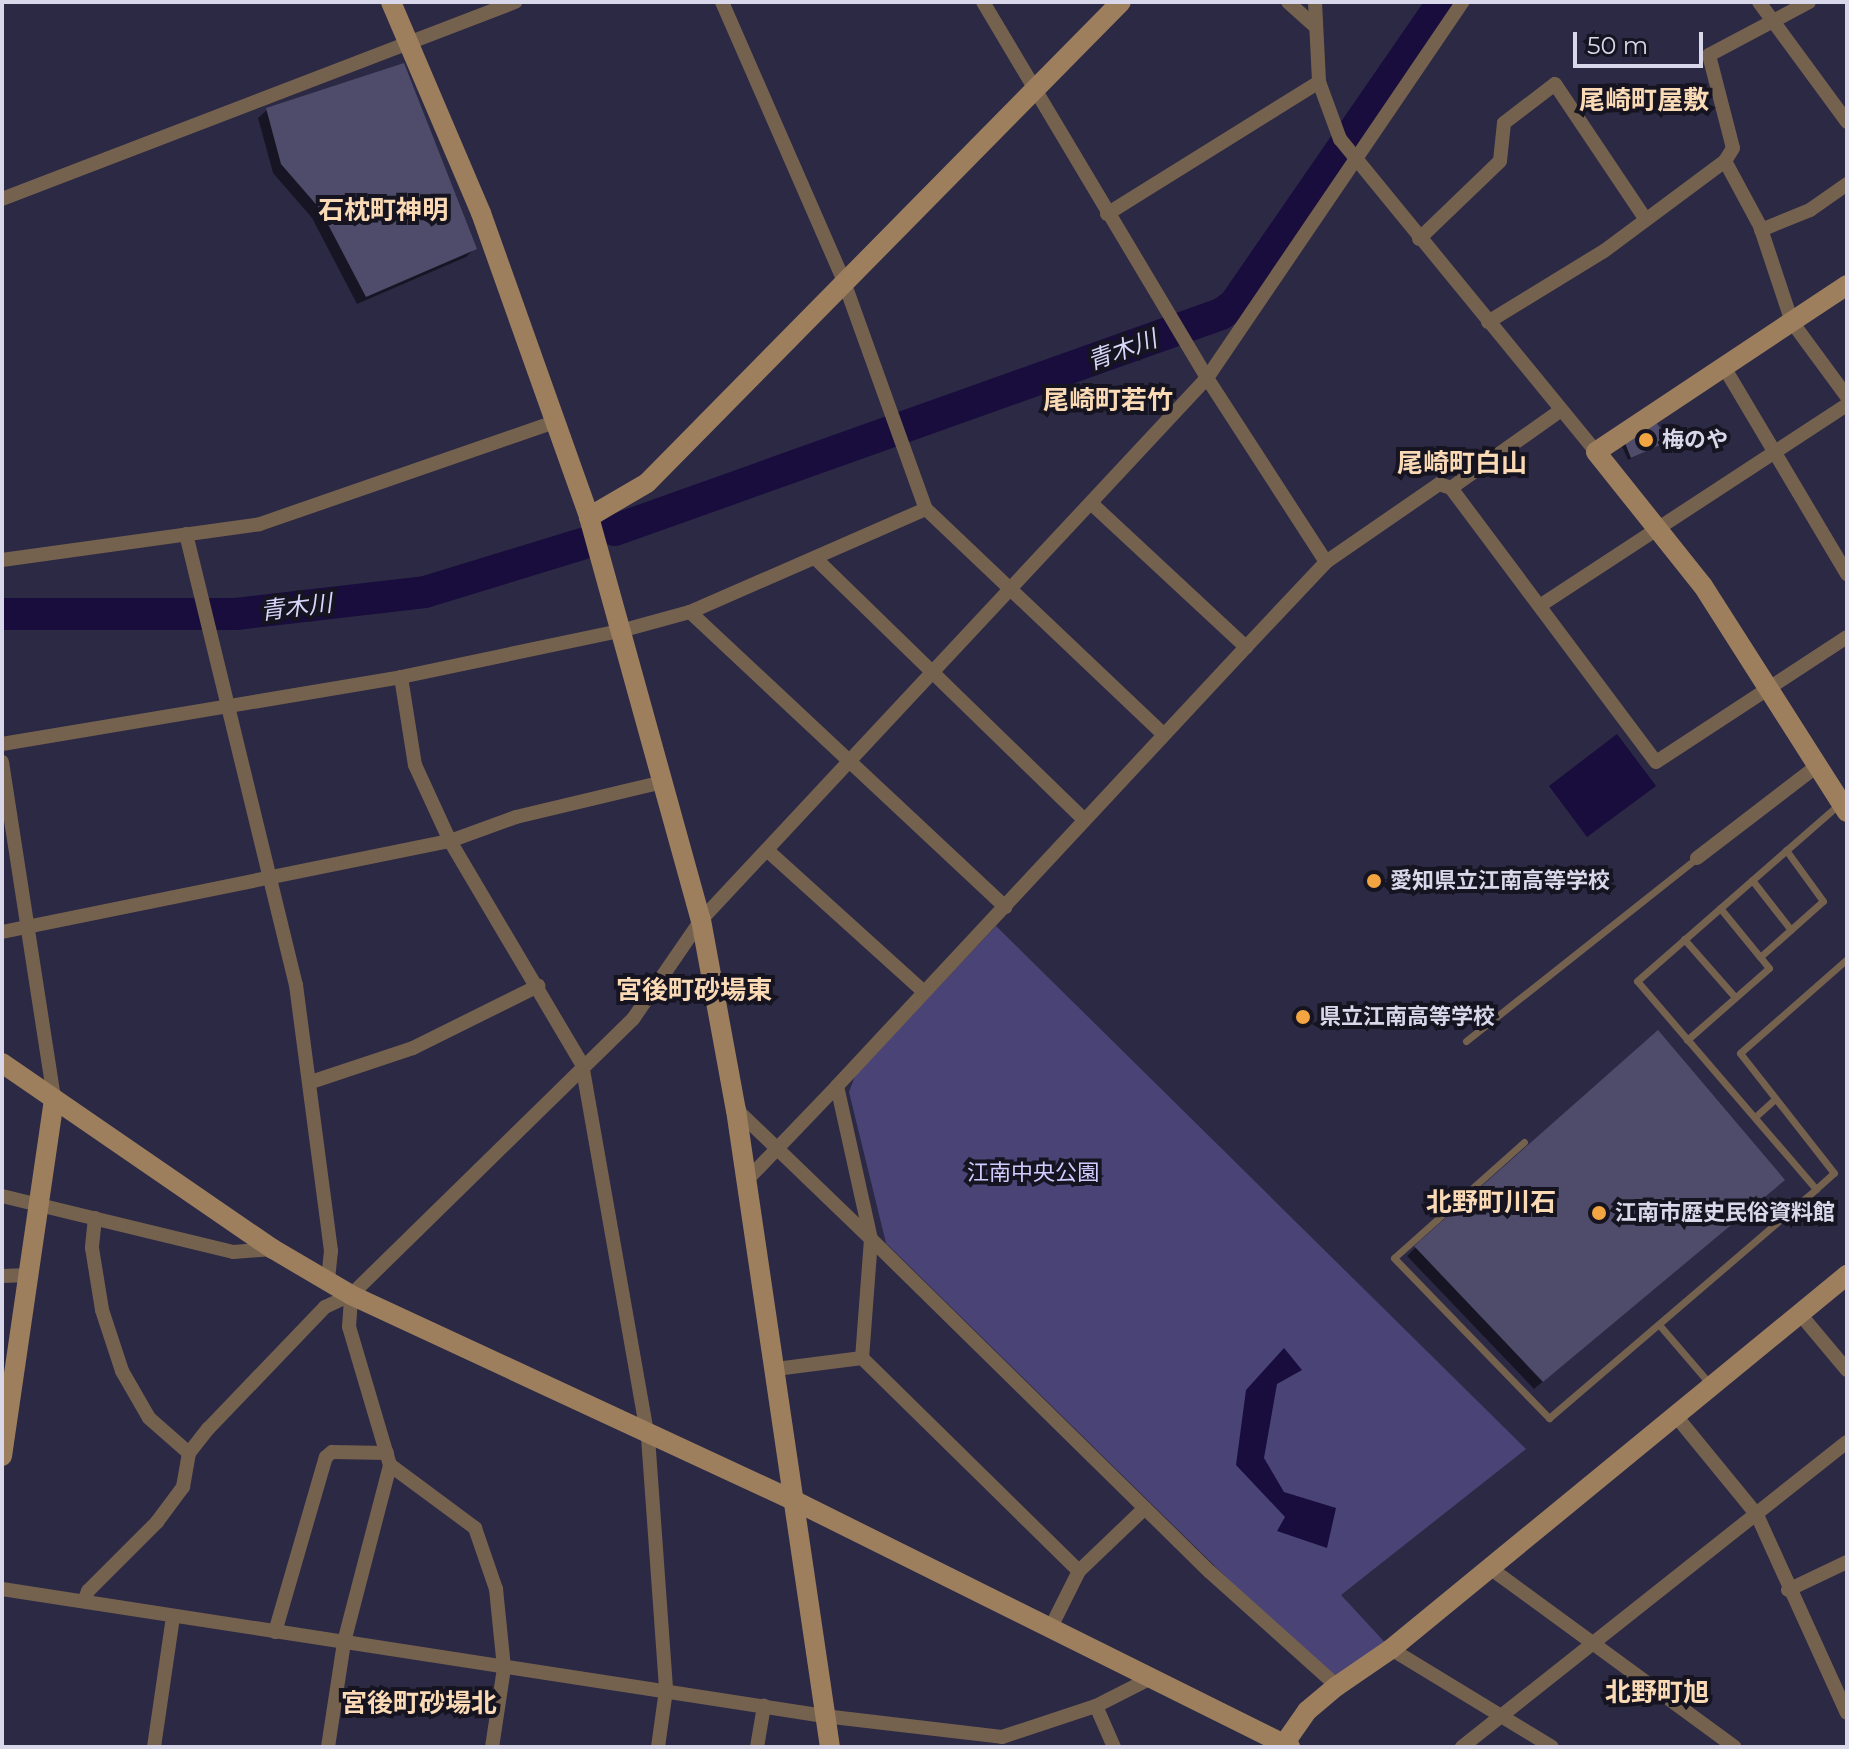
<!DOCTYPE html>
<meta charset="utf-8">
<style>
body{margin:0}
#map{position:relative;width:1849px;height:1749px;overflow:hidden;background:#2c2944;font-family:Montserrat,"Noto Sans JP",sans-serif}
div>[style]{position:absolute}
.green>*{inset:0;background:#4a4476}
.water>*{inset:0;background:#190d3d}
.shadow>*{inset:0;background:#0007}
.river>*{height:32px;margin:-16px;padding:0 16px;transform-origin:16px;border-radius:16px;background:#190d3d}
.building>*{inset:0;background:#4e4c6a}
.lane>*{height:7px;margin:-3.5px;padding:0 3.5px;transform-origin:3.5px;border-radius:3.5px;background:#75624e}
.street>*{height:14px;margin:-7px;padding:0 7px;transform-origin:7px;border-radius:7px;background:#75624e}
.secondary>*{height:20px;margin:-10px;padding:0 10px;transform-origin:10px;border-radius:10px;background:#9d7f5e}
.dots>*{width:22px;height:22px;translate:-50% -50%;box-sizing:border-box;border:4px solid #151420;border-radius:50%}
span{translate:-50% -50%;white-space:nowrap;text-align:center;line-height:1.15;-webkit-text-stroke:8px #151420;paint-order:stroke}
.poi-label{font-size:22px;color:#d9d8ea;font-weight:700}
.left{translate:0 -50%;text-align:left}
.park-label{font-size:22px;color:#d0ccff}
.water-label{font-size:24px;color:#d8d6f8;font-style:italic}
.quarter-label{font-size:26px;color:#fad9b5;font-weight:700}
.frame{position:absolute;inset:0;border:4px solid #d9d8ea;pointer-events:none}
.scale{position:absolute;left:1573px;top:32px;width:130px;height:36px;box-sizing:border-box;border:4px solid #d9d8ea;border-top:0;padding-left:10px;font-size:24px;line-height:28px;white-space:nowrap;color:#d9d8ea;-webkit-text-stroke:6px #151420;paint-order:stroke}
</style>
<div id="map">
<div class="green">
<div style="clip-path:polygon(996px 926px,1526px 1449px,1341px 1595px,1391px 1649px,1337px 1686px,886px 1243px,849px 1092px,855px 1076px)"></div>
</div>
<div class="water">
<div style="clip-path:polygon(1617px 734px,1656px 786px,1587px 837px,1549px 786px)"></div>
<div style="clip-path:polygon(1284px 1348px,1302px 1370px,1277px 1384px,1264px 1458px,1284px 1492px,1336px 1508px,1327px 1548px,1277px 1531px,1285px 1517px,1236px 1465px,1246px 1390px)"></div>
</div>
<div class="shadow">
<div style="clip-path:polygon(267px 110px,475px 248px,466px 257px,357px 304px,312px 218px,273px 173px,258px 118px)"></div>
<div style="clip-path:polygon(1666px 441px,1628px 460px,1621px 444px)"></div>
<div style="clip-path:polygon(1774px 1188px,1534px 1389px,1407px 1256px,1416px 1247px)"></div>
</div>
<div class="river">
<div style="left:615px;top:530px;width:643px;rotate:-19.62deg"></div>
<div style="left:1221px;top:314px;width:16px;rotate:-35deg"></div>
<div style="left:1234px;top:305px;width:368px;rotate:-55.4deg"></div>
<div style="left:2px;top:614px;width:234px"></div>
<div style="left:236px;top:614px;width:190px;rotate:-6.6deg"></div>
<div style="left:425px;top:592px;width:164px;rotate:-17deg"></div>
</div>
<div class="building">
<div style="clip-path:polygon(404px 63px,477px 249px,366px 297px,320px 209px,281px 164px,266px 108px)"></div>
<div style="clip-path:polygon(1656px 422px,1669px 441px,1631px 458px,1623px 438px)"></div>
<div style="clip-path:polygon(1658px 1030px,1785px 1180px,1543px 1382px,1414px 1246px)"></div>
</div>
<div class="lane">
<div style="left:1752px;top:880px;width:63px;rotate:52deg"></div>
<div style="left:1720px;top:908px;width:63px;rotate:50.8deg"></div>
<div style="left:1684px;top:939px;width:77px;rotate:48.7deg"></div>
<div style="left:1687px;top:1040px;width:109px;rotate:-41.3deg"></div>
<div style="left:1769px;top:968px;width:14px;rotate:-129deg"></div>
<div style="left:1760px;top:957px;width:84px;rotate:-41.6deg"></div>
<div style="left:1823px;top:901px;width:63px;rotate:-126deg"></div>
<div style="left:1466px;top:1041px;width:295px;rotate:-38.4deg"></div>
<div style="left:1755px;top:1117px;width:27px;rotate:-42deg"></div>
<div style="left:1524px;top:1142px;width:174px;rotate:138.3deg"></div>
<div style="left:1394px;top:1258px;width:223px;rotate:45.9deg"></div>
<div style="left:1549px;top:1418px;width:352px;rotate:-40.6deg"></div>
<div style="left:1816px;top:1189px;width:274px;rotate:-130.7deg"></div>
<div style="left:1637px;top:981px;width:269px;rotate:-41.2deg"></div>
<div style="left:1816px;top:1189px;width:24px;rotate:-42deg"></div>
<div style="left:1834px;top:1173px;width:152px;rotate:-128.1deg"></div>
<div style="left:1740px;top:1053px;width:142px;rotate:-41.3deg"></div>
<div style="left:1661px;top:1327px;width:75px;rotate:49.3deg"></div>
</div>
<div class="street">
<div style="left:722px;top:2px;width:302px;rotate:66.4deg"></div>
<div style="left:843px;top:279px;width:245px;rotate:70.2deg"></div>
<div style="left:926px;top:509px;width:327px;rotate:43.5deg"></div>
<div style="left:983px;top:2px;width:438px;rotate:59.2deg"></div>
<div style="left:1207px;top:378px;width:219px;rotate:57.1deg"></div>
<div style="left:1288px;top:2px;width:36px;rotate:42deg"></div>
<div style="left:1315px;top:2px;width:80px;rotate:87.1deg"></div>
<div style="left:1319px;top:82px;width:61px;rotate:69.8deg"></div>
<div style="left:1340px;top:139px;width:404px;rotate:50.7deg"></div>
<div style="left:1759px;top:2px;width:149px;rotate:53.7deg"></div>
<div style="left:1725px;top:161px;width:74px;rotate:61.7deg"></div>
<div style="left:1760px;top:226px;width:101px;rotate:71.6deg"></div>
<div style="left:1792px;top:322px;width:93px;rotate:53.7deg"></div>
<div style="left:2px;top:199px;width:550px;rotate:-21.01deg"></div>
<div style="left:1107px;top:214px;width:250px;rotate:-31.9deg"></div>
<div style="left:1761px;top:230px;width:53px;rotate:-22.2deg"></div>
<div style="left:1810px;top:210px;width:45px;rotate:-35.1deg"></div>
<div style="left:1419px;top:239px;width:112px;rotate:-43.9deg"></div>
<div style="left:1500px;top:161px;width:38px;rotate:-84deg"></div>
<div style="left:1504px;top:123px;width:64px;rotate:-37.4deg"></div>
<div style="left:1555px;top:84px;width:160px;rotate:56.2deg"></div>
<div style="left:1488px;top:322px;width:136px;rotate:-31.5deg"></div>
<div style="left:1604px;top:251px;width:151px;rotate:-36.6deg"></div>
<div style="left:1725px;top:161px;width:15px;rotate:-58deg"></div>
<div style="left:1733px;top:148px;width:96px;rotate:-104.5deg"></div>
<div style="left:1709px;top:55px;width:113px;rotate:-27.9deg"></div>
<div style="left:1724px;top:367px;width:241px;rotate:59.3deg"></div>
<div style="left:1451px;top:488px;width:342px;rotate:53.2deg"></div>
<div style="left:1656px;top:762px;width:228px;rotate:-33.2deg"></div>
<div style="left:1091px;top:503px;width:212px;rotate:42.9deg"></div>
<div style="left:1246px;top:647px;width:600px;rotate:132.97deg"></div>
<div style="left:837px;top:1086px;width:157px;rotate:77.5deg"></div>
<div style="left:871px;top:1239px;width:475px;rotate:44.5deg"></div>
<div style="left:1210px;top:1572px;width:171px;rotate:41.9deg"></div>
<div style="left:186px;top:534px;width:464px;rotate:76.3deg"></div>
<div style="left:296px;top:985px;width:268px;rotate:82.5deg"></div>
<div style="left:331px;top:1251px;width:31px;rotate:96deg"></div>
<div style="left:815px;top:558px;width:376px;rotate:44.2deg"></div>
<div style="left:2px;top:560px;width:260px;rotate:-7.9deg"></div>
<div style="left:260px;top:524px;width:312px;rotate:-19.1deg"></div>
<div style="left:1541px;top:605px;width:366px;rotate:-33.2deg"></div>
<div style="left:690px;top:612px;width:432px;rotate:43.1deg"></div>
<div style="left:1246px;top:647px;width:117px;rotate:-46.7deg"></div>
<div style="left:1326px;top:562px;width:137px;rotate:-34.6deg"></div>
<div style="left:1439px;top:484px;width:13px;rotate:18deg"></div>
<div style="left:1451px;top:488px;width:135px;rotate:-35.3deg"></div>
<div style="left:401px;top:677px;width:89px;rotate:81deg"></div>
<div style="left:415px;top:765px;width:84px;rotate:65.3deg"></div>
<div style="left:450px;top:841px;width:259px;rotate:59.4deg"></div>
<div style="left:582px;top:1064px;width:379px;rotate:80deg"></div>
<div style="left:648px;top:1437px;width:254px;rotate:85.9deg"></div>
<div style="left:666px;top:1690px;width:58px;rotate:98deg"></div>
<div style="left:2px;top:744px;width:405px;rotate:-9.5deg"></div>
<div style="left:401px;top:677px;width:228px;rotate:-11.9deg"></div>
<div style="left:624px;top:630px;width:68px;rotate:-15.3deg"></div>
<div style="left:690px;top:612px;width:257px;rotate:-23.6deg"></div>
<div style="left:2px;top:762px;width:341px;rotate:81.2deg"></div>
<div style="left:768px;top:851px;width:209px;rotate:42.1deg"></div>
<div style="left:1697px;top:858px;width:153px;rotate:-37.5deg"></div>
<div style="left:2px;top:932px;width:457px;rotate:-11.5deg"></div>
<div style="left:450px;top:841px;width:70px;rotate:-20deg"></div>
<div style="left:516px;top:817px;width:151px;rotate:-13.4deg"></div>
<div style="left:311px;top:1082px;width:108px;rotate:-18.4deg"></div>
<div style="left:413px;top:1048px;width:140px;rotate:-26.4deg"></div>
<div style="left:737px;top:1110px;width:186px;rotate:43.9deg"></div>
<div style="left:871px;top:1239px;width:119px;rotate:94.3deg"></div>
<div style="left:862px;top:1358px;width:87px;rotate:172.7deg"></div>
<div style="left:746px;top:1181px;width:132px;rotate:-46.2deg"></div>
<div style="left:2px;top:1196px;width:238px;rotate:13.6deg"></div>
<div style="left:233px;top:1252px;width:40px;rotate:-4.3deg"></div>
<div style="left:95px;top:1218px;width:30px;rotate:96deg"></div>
<div style="left:92px;top:1248px;width:63px;rotate:80.8deg"></div>
<div style="left:102px;top:1310px;width:64px;rotate:71.8deg"></div>
<div style="left:122px;top:1371px;width:54px;rotate:60.1deg"></div>
<div style="left:149px;top:1418px;width:53px;rotate:41.2deg"></div>
<div style="left:2px;top:1276px;width:28px;rotate:-2deg"></div>
<div style="left:1800px;top:1314px;width:73px;rotate:50deg"></div>
<div style="left:862px;top:1358px;width:304px;rotate:44.5deg"></div>
<div style="left:1676px;top:1416px;width:128px;rotate:50.7deg"></div>
<div style="left:1757px;top:1515px;width:217px;rotate:65.6deg"></div>
<div style="left:390px;top:1465px;width:106px;rotate:36.5deg"></div>
<div style="left:475px;top:1528px;width:65px;rotate:71deg"></div>
<div style="left:496px;top:1589px;width:79px;rotate:84.2deg"></div>
<div style="left:504px;top:1668px;width:80px;rotate:98.6deg"></div>
<div style="left:1490px;top:1568px;width:303px;rotate:36.2deg"></div>
<div style="left:2px;top:1589px;width:832px;rotate:8.78deg"></div>
<div style="left:824px;top:1716px;width:179px;rotate:6.7deg"></div>
<div style="left:1002px;top:1737px;width:99px;rotate:-18.3deg"></div>
<div style="left:1096px;top:1706px;width:64px;rotate:-27deg"></div>
<div style="left:1788px;top:1590px;width:65px;rotate:-25.4deg"></div>
<div style="left:84px;top:1601px;width:11px;rotate:-68deg"></div>
<div style="left:88px;top:1591px;width:98px;rotate:-45deg"></div>
<div style="left:157px;top:1522px;width:44px;rotate:-53.4deg"></div>
<div style="left:183px;top:1487px;width:35px;rotate:-80deg"></div>
<div style="left:189px;top:1453px;width:31px;rotate:-52deg"></div>
<div style="left:208px;top:1429px;width:169px;rotate:-46.2deg"></div>
<div style="left:325px;top:1307px;width:29px;rotate:-25deg"></div>
<div style="left:351px;top:1295px;width:395px;rotate:-44.4deg"></div>
<div style="left:633px;top:1019px;width:120px;rotate:-55.5deg"></div>
<div style="left:701px;top:920px;width:741px;rotate:-46.97deg"></div>
<div style="left:1207px;top:378px;width:455px;rotate:-55.8deg"></div>
<div style="left:1051px;top:1627px;width:63px;rotate:-63.4deg"></div>
<div style="left:1079px;top:1571px;width:91px;rotate:-43.7deg"></div>
<div style="left:275px;top:1632px;width:182px;rotate:-73.8deg"></div>
<div style="left:326px;top:1457px;width:8px;rotate:-40deg"></div>
<div style="left:332px;top:1452px;width:55px;rotate:1deg"></div>
<div style="left:1391px;top:1649px;width:188px;rotate:31.3deg"></div>
<div style="left:1096px;top:1706px;width:45px;rotate:66.3deg"></div>
<div style="left:154px;top:1747px;width:132px;rotate:-81.7deg"></div>
<div style="left:328px;top:1747px;width:106px;rotate:-81.3deg"></div>
<div style="left:344px;top:1642px;width:183px;rotate:-75.4deg"></div>
<div style="left:390px;top:1465px;width:144px;rotate:-106.5deg"></div>
<div style="left:349px;top:1327px;width:32px;rotate:-86deg"></div>
<div style="left:757px;top:1747px;width:42px;rotate:-80.3deg"></div>
<div style="left:1462px;top:1747px;width:491px;rotate:-38.4deg"></div>
</div>
<div class="secondary">
<div style="left:391px;top:2px;width:229px;rotate:66.9deg"></div>
<div style="left:481px;top:213px;width:323px;rotate:70.4deg"></div>
<div style="left:589px;top:517px;width:418px;rotate:74.5deg"></div>
<div style="left:701px;top:920px;width:193px;rotate:79.6deg"></div>
<div style="left:736px;top:1110px;width:644px;rotate:81.61deg"></div>
<div style="left:1847px;top:285px;width:301px;rotate:146.4deg"></div>
<div style="left:1596px;top:452px;width:171px;rotate:51.4deg"></div>
<div style="left:1703px;top:586px;width:268px;rotate:57.5deg"></div>
<div style="left:589px;top:517px;width:67px;rotate:-30.4deg"></div>
<div style="left:647px;top:483px;width:675px;rotate:-45.42deg"></div>
<div style="left:2px;top:1063px;width:329px;rotate:34.5deg"></div>
<div style="left:273px;top:1249px;width:91px;rotate:30.5deg"></div>
<div style="left:351px;top:1295px;width:489px;rotate:24.9deg"></div>
<div style="left:795px;top:1501px;width:553px;rotate:26.43deg"></div>
<div style="left:2px;top:1456px;width:361px;rotate:-81.7deg"></div>
<div style="left:1284px;top:1744px;width:40px;rotate:-55.1deg"></div>
<div style="left:1307px;top:1711px;width:39px;rotate:-40deg"></div>
<div style="left:1337px;top:1686px;width:65px;rotate:-34.4deg"></div>
<div style="left:1391px;top:1649px;width:590px;rotate:-39.36deg"></div>
</div>
<div class="dots">
<div style="left:1646px;top:440px;background:#f2a541"></div>
<div style="left:1374px;top:881px;background:#f2a541"></div>
<div style="left:1303px;top:1017px;background:#f2a541"></div>
<div style="left:1599px;top:1213px;background:#f2a541"></div>
</div>
<div class="poi-label">
<span class="left" style="left:1662px;top:440px">梅のや</span>
<span class="left" style="left:1390px;top:881px">愛知県立江南高等学校</span>
<span class="left" style="left:1319px;top:1017px">県立江南高等学校</span>
<span class="left" style="left:1615px;top:1213px">江南市歴史民俗資料館</span>
</div>
<div class="park-label">
<span style="left:1033px;top:1173px">江南中央公園</span>
</div>
<div class="water-label">
<span style="left:1122px;top:350px;rotate:-20deg">青木川</span>
<span style="left:296px;top:607px;rotate:-7deg">青木川</span>
</div>
<div class="quarter-label">
<span style="left:1644px;top:101px">尾崎町屋敷</span>
<span style="left:383px;top:211px">石枕町神明</span>
<span style="left:1108px;top:401px">尾崎町若竹</span>
<span style="left:1462px;top:464px">尾崎町白山</span>
<span style="left:694px;top:991px">宮後町砂場東</span>
<span style="left:1491px;top:1203px">北野町川石</span>
<span style="left:1657px;top:1693px">北野町旭</span>
<span style="left:419px;top:1704px">宮後町砂場北</span>
</div>
<div class="frame"></div>
<div class="scale">50 m</div>
</div>
